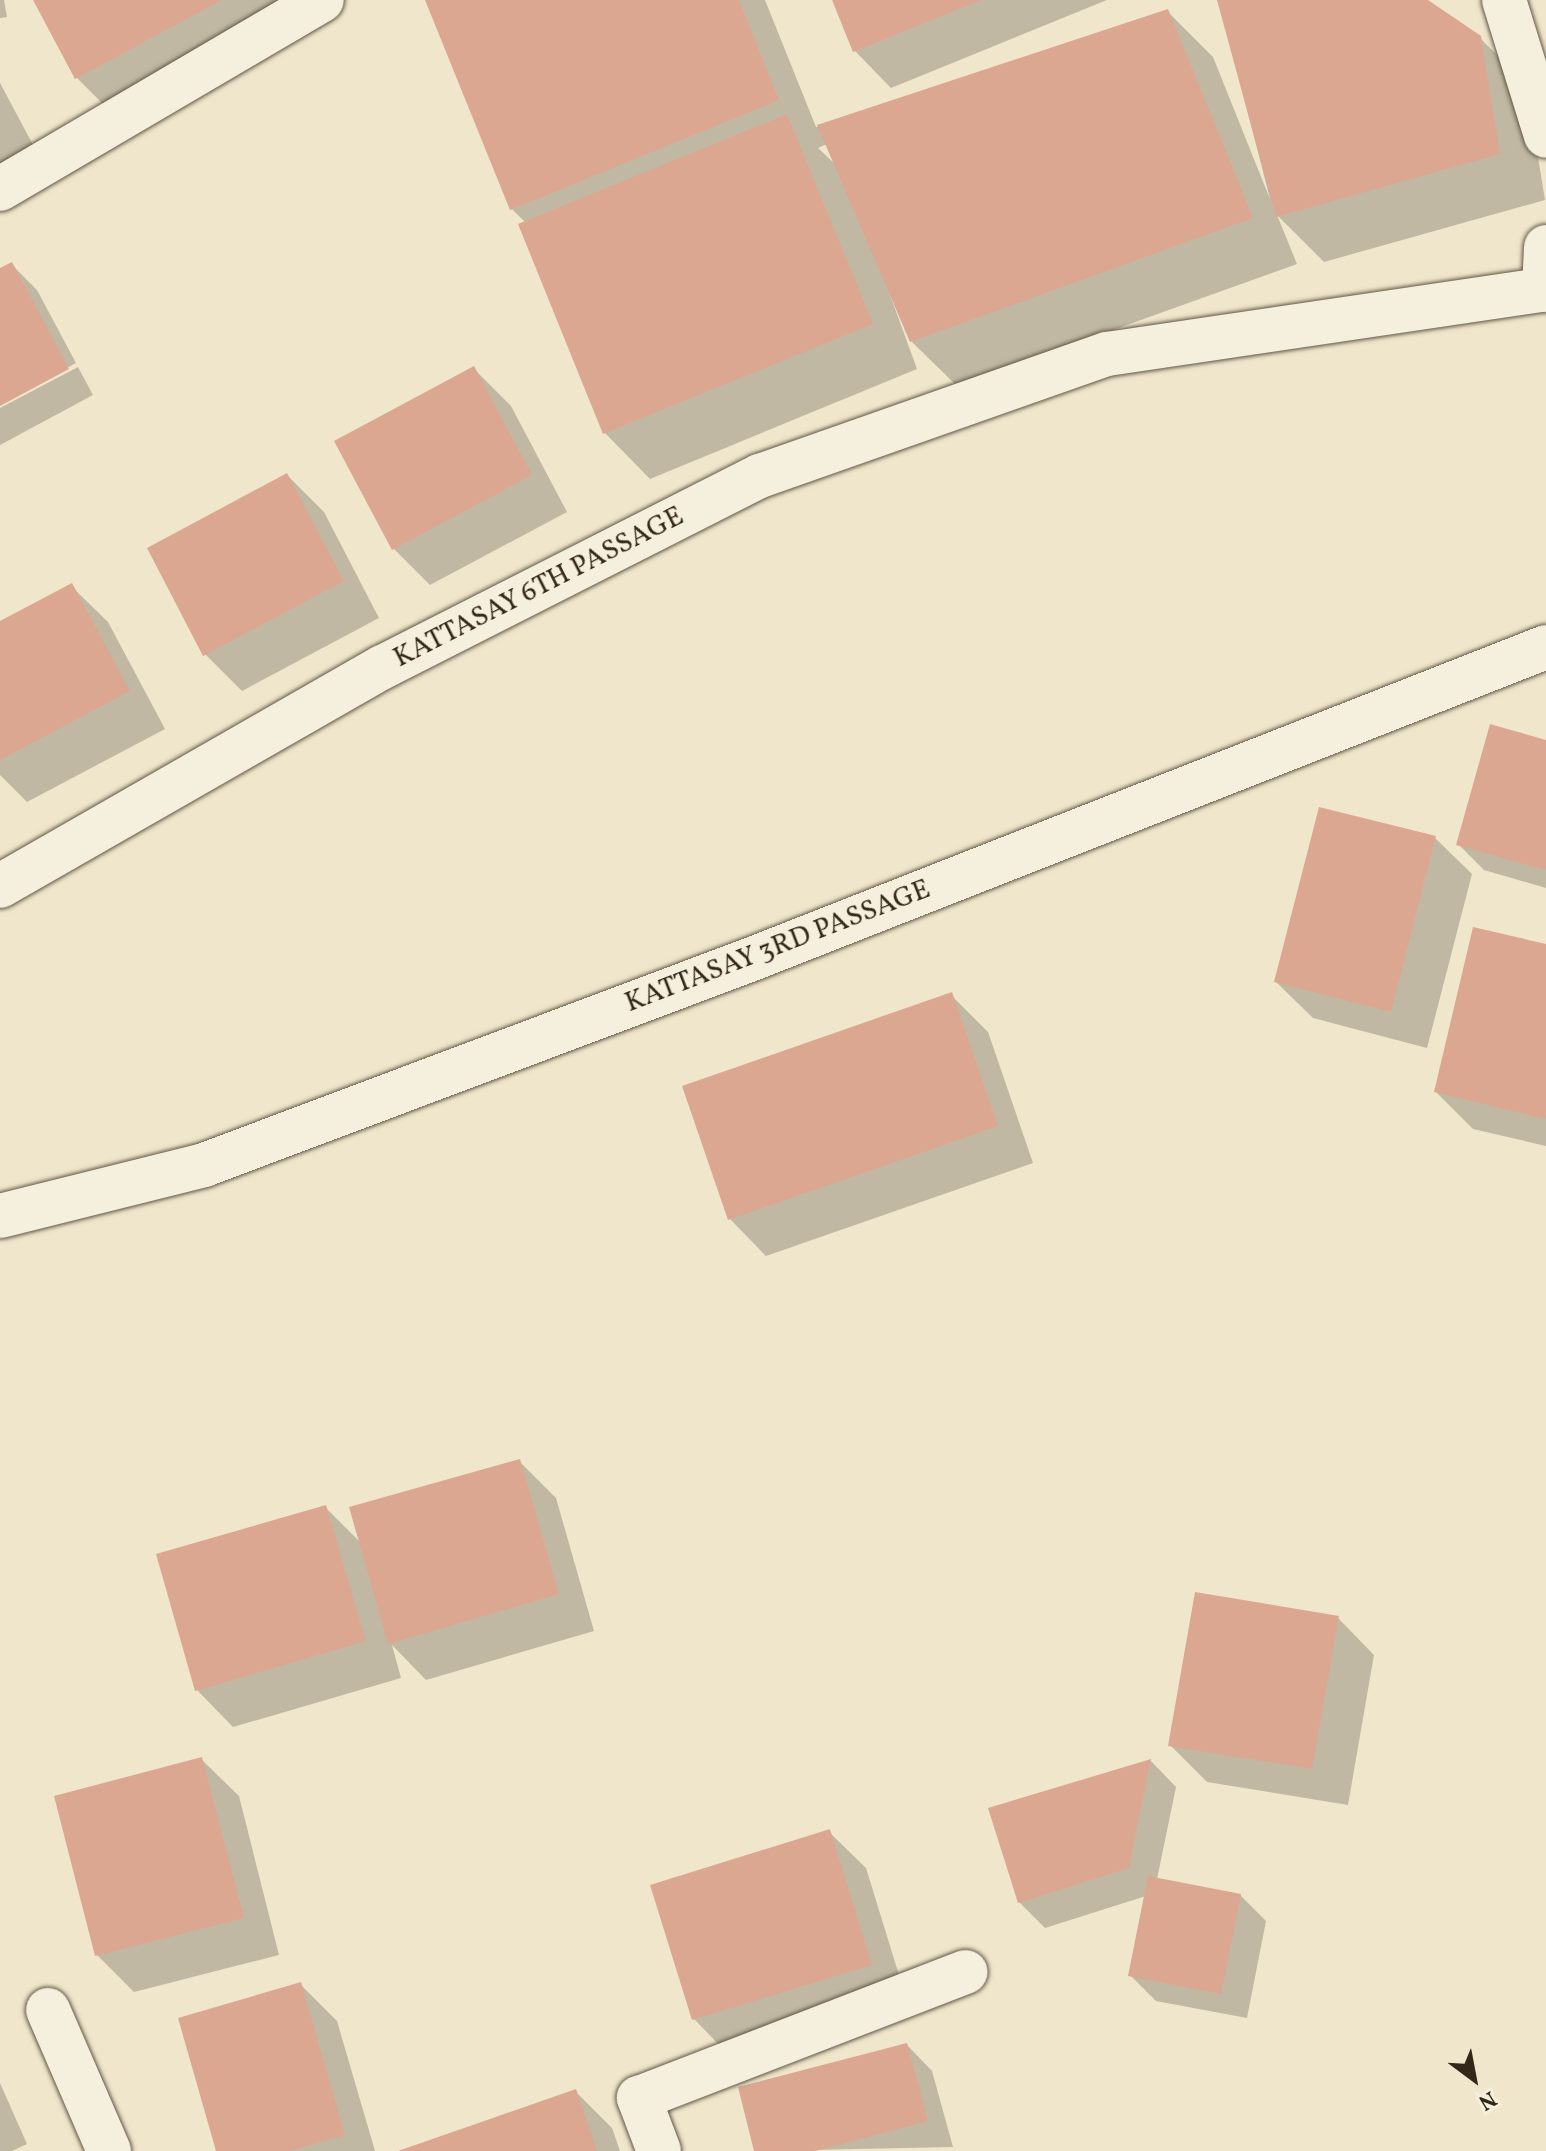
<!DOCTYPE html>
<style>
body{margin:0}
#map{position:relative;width:1546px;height:2151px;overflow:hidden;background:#f0e6cb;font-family:Vollkorn,serif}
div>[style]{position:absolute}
.shadow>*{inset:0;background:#0003}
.building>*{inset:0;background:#dca791}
.roads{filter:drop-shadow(0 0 2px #625746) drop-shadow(0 0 2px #625746)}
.minor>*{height:44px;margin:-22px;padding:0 22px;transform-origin:22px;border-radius:22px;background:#f5efdd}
span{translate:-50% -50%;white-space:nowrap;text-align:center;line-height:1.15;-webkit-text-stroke:6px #f5efdd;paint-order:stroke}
.street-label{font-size:28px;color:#33271a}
.north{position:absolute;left:1434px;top:2039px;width:80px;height:80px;-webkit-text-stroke:6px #f5efdd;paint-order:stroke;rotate:148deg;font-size:22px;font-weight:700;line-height:32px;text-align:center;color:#33271a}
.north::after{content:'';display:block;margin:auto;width:28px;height:36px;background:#33271a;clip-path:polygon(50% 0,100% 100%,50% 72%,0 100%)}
</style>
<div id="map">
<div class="shadow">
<div style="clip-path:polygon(0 0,4px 0,7px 17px,0 18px)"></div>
<div style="clip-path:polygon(35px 0,300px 0,114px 115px,77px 78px)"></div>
<div style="clip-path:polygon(evenodd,430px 0,765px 0,816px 127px,1167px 11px,1213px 57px,1270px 199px,1219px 0,1424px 0,1480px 38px,1526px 84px,1545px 200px,1324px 262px,1277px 215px,1297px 264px,957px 386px,911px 341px,878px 262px,917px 369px,650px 479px,605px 433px,526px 223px,512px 209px,430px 0,827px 144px,836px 165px,818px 148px,827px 144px)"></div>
<div style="clip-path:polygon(834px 0,1107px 0,891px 88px,855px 51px)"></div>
<div style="clip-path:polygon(0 83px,39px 156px,0 177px)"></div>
<div style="clip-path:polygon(11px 264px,37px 290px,76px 363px,0 404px,0 271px)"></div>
<div style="clip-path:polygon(78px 367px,93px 395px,0 445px,0 408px)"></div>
<div style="clip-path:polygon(474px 369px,511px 406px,567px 512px,430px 585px,393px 548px)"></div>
<div style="clip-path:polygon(287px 475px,324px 512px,379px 618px,242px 691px,205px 654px)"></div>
<div style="clip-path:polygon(71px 586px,108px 622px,165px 729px,27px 802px,0 775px,0 624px)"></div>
<div style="clip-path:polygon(1546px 742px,1546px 888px,1484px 870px,1458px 844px)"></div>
<div style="clip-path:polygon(1435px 838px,1472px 874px,1427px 1048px,1313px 1018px,1276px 982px)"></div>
<div style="clip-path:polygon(1546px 946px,1546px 1146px,1473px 1129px,1436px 1092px)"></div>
<div style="clip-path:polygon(951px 995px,988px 1032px,1033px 1163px,766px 1256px,730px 1219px)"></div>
<div style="clip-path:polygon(519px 1461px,556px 1498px,594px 1631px,426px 1680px,392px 1645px,401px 1678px,233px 1727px,197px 1690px,325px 1507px,361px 1543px)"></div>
<div style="clip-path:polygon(1338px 1618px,1374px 1655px,1348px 1805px,1207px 1782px,1170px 1745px)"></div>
<div style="clip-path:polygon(202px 1760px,239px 1796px,279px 1955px,134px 1992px,97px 1955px)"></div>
<div style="clip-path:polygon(1151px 1761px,1176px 1787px,1157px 1879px,1240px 1895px,1266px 1921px,1247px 2018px,1156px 2001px,1130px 1975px,1146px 1896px,1045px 1928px,1019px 1902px,991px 1809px)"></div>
<div style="clip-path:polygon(829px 1832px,866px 1868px,907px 2001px,730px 2056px,694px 2019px)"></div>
<div style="clip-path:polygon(300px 1984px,337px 2021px,375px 2151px,218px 2151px)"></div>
<div style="clip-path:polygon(907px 2045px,932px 2071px,953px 2147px,756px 2151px)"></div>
<div style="clip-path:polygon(0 2083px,27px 2144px,12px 2151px,0 2151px)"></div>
<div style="clip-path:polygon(575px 2091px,612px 2128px,620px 2151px,403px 2151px)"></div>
</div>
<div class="building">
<div style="clip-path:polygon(33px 0,222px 0,75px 79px)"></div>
<div style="clip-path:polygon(425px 0,739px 0,779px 100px,510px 210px)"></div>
<div style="clip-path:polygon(832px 0,981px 0,853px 52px)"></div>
<div style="clip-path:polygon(1217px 0,1428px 0,1481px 36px,1500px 154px,1276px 217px)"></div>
<div style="clip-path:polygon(1168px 9px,1253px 218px,910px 342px,817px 125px)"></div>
<div style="clip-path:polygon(787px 114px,873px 324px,603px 434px,518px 224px)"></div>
<div style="clip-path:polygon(12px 262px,69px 369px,0 406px,0 268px)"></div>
<div style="clip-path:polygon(474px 366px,532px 475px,392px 550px,334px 441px)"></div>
<div style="clip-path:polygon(287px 473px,344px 581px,203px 656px,147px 548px)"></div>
<div style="clip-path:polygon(72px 583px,130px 691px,0 760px,0 621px)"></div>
<div style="clip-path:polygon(1490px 724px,1546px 740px,1546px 870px,1456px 845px)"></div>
<div style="clip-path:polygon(1319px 807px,1436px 836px,1391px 1012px,1274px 982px)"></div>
<div style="clip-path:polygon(1473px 927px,1546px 944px,1546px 1119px,1434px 1092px)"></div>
<div style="clip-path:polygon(952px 992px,998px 1126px,728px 1220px,682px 1086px)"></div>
<div style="clip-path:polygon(520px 1459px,559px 1594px,388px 1644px,349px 1507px)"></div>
<div style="clip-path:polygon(326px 1505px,366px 1641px,195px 1691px,156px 1554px)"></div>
<div style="clip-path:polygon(1195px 1592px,1339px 1616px,1312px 1769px,1168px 1746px)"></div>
<div style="clip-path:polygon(202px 1757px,244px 1918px,95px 1956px,54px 1796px)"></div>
<div style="clip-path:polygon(1151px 1759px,1129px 1868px,1018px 1903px,988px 1808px)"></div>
<div style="clip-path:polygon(830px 1829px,872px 1965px,692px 2020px,650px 1885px)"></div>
<div style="clip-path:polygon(1148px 1876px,1241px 1894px,1221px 1994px,1128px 1976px)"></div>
<div style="clip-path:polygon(301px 1982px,345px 2135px,290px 2151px,216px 2151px,178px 2018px)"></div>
<div style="clip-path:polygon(907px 2043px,928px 2121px,815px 2151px,754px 2151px,738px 2087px)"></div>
<div style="clip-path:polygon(576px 2089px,597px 2151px,398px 2151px)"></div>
</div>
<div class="roads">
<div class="minor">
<div style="left:1504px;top:0;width:142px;rotate:72.8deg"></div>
<div style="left:0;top:189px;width:373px;rotate:-30.4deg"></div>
<div style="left:1544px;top:290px;width:43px;rotate:-87.3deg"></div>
<div style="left:0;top:886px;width:441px;rotate:-29.8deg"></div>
<div style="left:383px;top:667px;width:423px;rotate:-26.9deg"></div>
<div style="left:760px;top:476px;width:368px;rotate:-19.4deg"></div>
<div style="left:1107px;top:354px;width:444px;rotate:-8.4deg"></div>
<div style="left:0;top:1216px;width:210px;rotate:-14deg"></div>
<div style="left:204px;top:1165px;width:585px;rotate:-20.6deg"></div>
<div style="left:752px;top:959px;width:853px;rotate:-21.45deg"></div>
<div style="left:48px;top:2010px;width:154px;rotate:66.6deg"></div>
<div style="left:659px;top:2151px;width:57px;rotate:-110.7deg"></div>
<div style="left:639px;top:2098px;width:350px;rotate:-21.1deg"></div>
</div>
</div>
<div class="street-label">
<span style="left:539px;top:588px;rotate:-27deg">KATTASAY 6TH PASSAGE</span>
<span style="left:778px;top:947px;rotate:-21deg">KATTASAY 3RD PASSAGE</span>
</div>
<div class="north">N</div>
</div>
